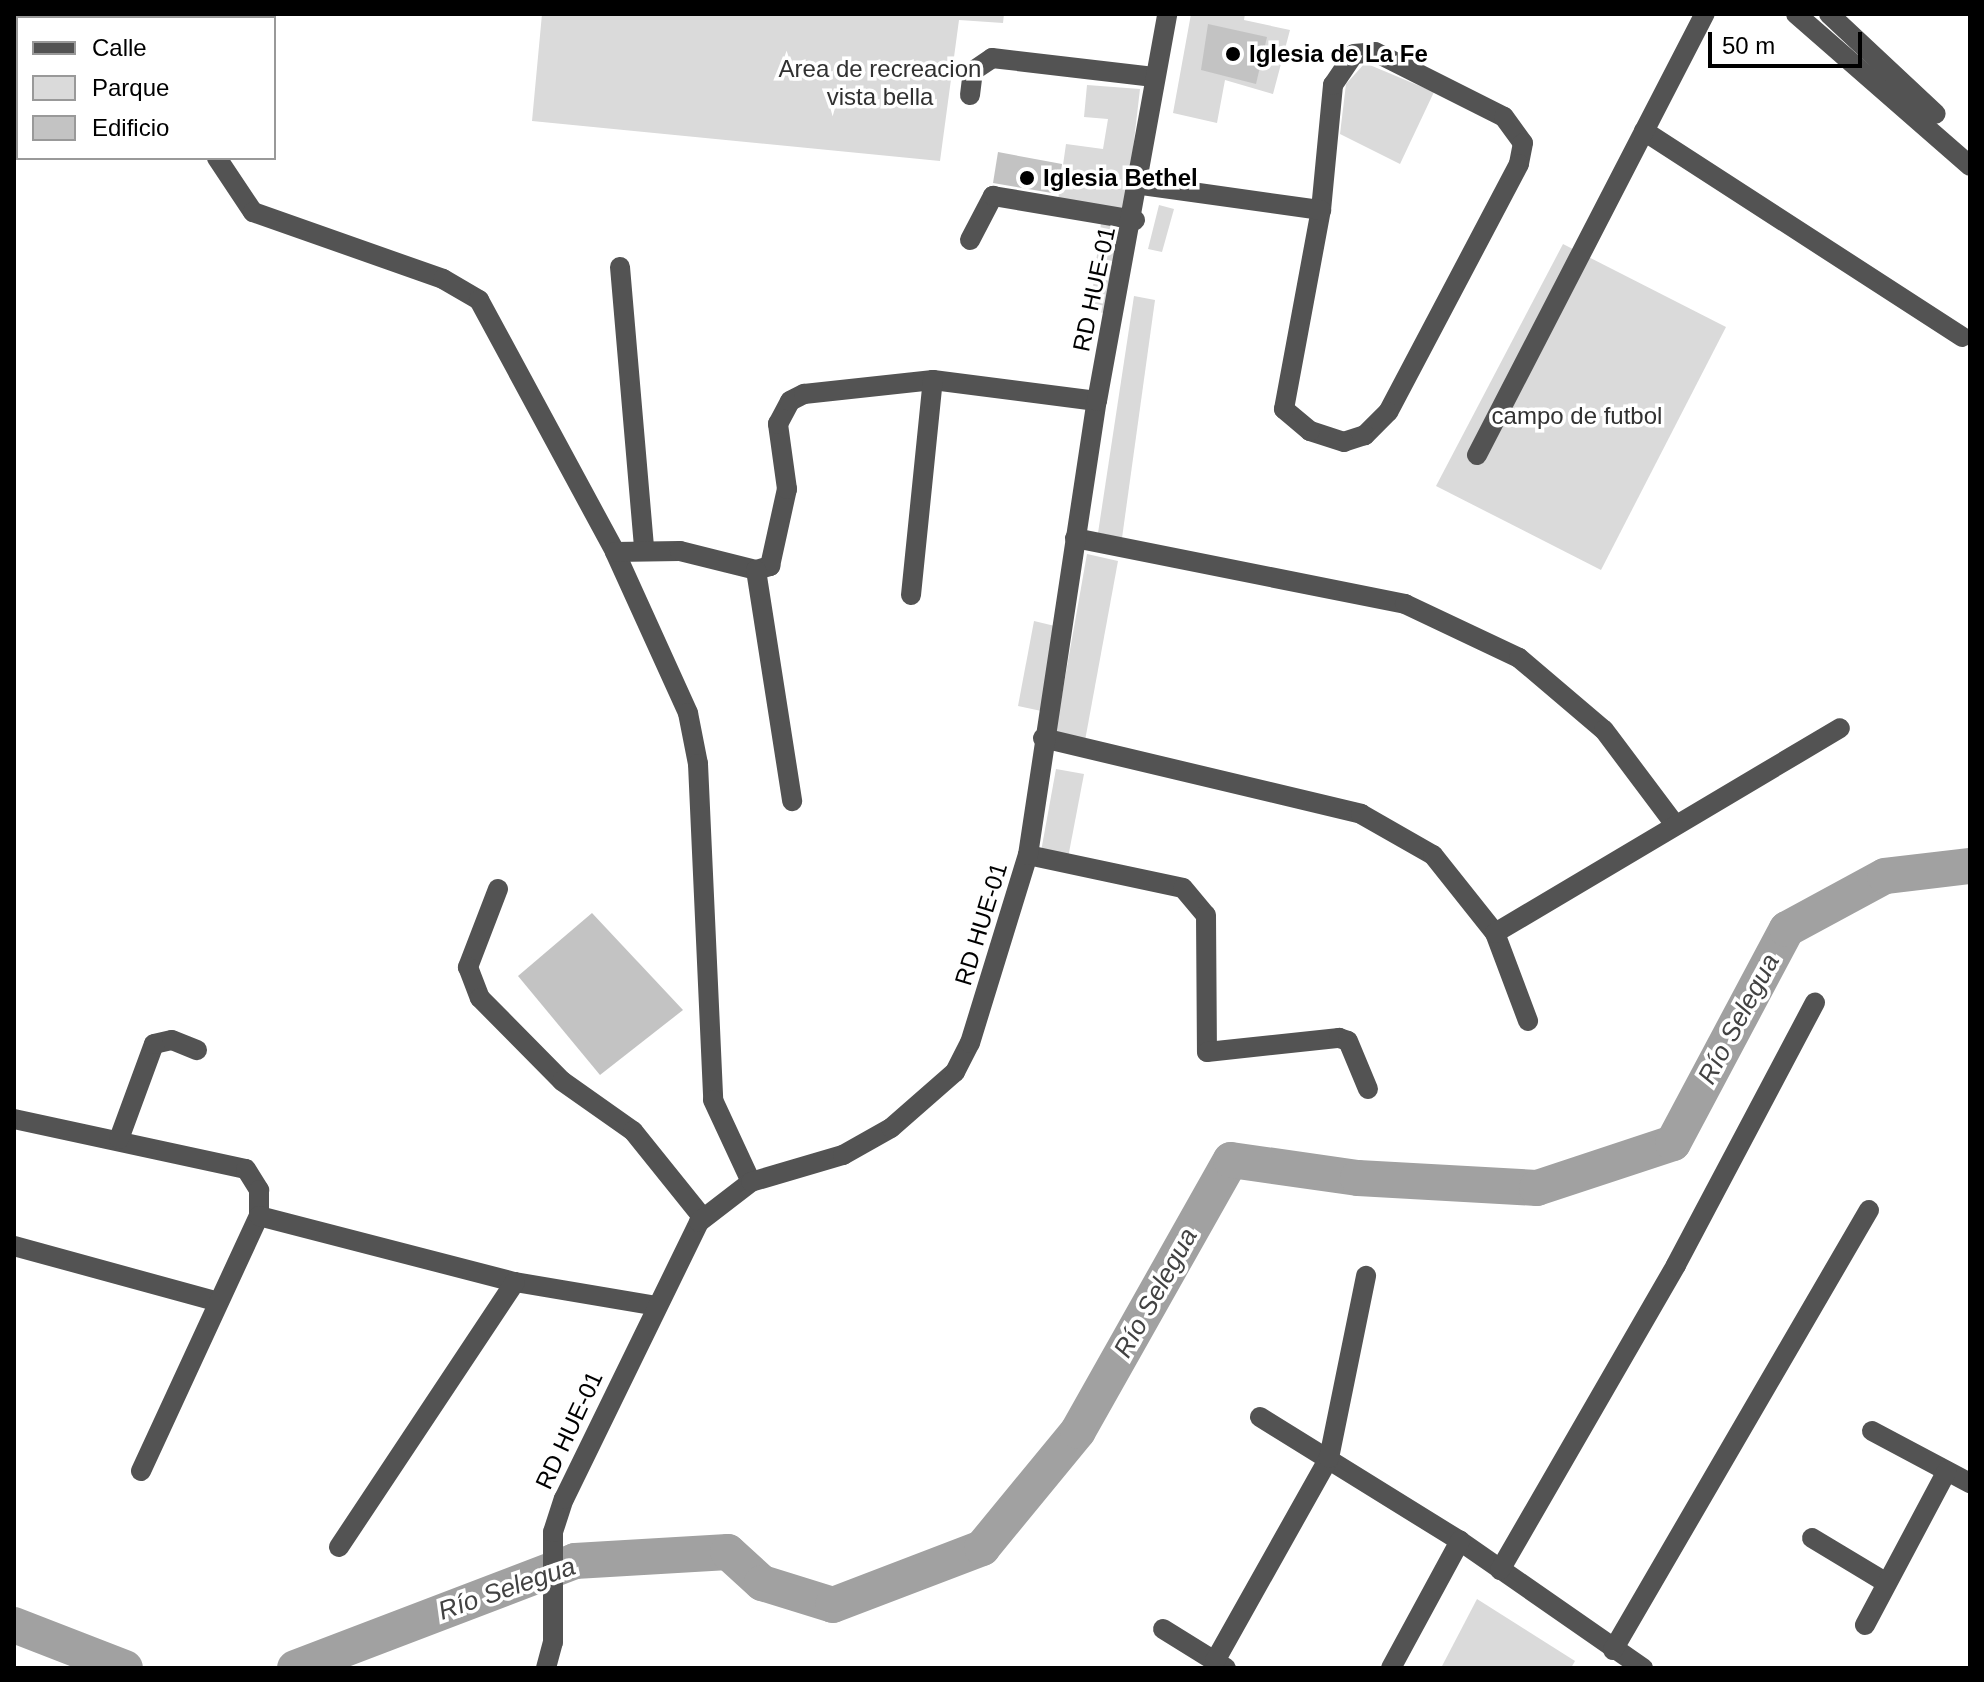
<!DOCTYPE html>
<meta charset="utf-8">
<style>
body{margin:0}
#map{position:relative;width:1984px;height:1682px;overflow:hidden;background:#fff;font-family:Helvetica,sans-serif}
div>[style]{position:absolute}
.green>*{inset:0;background:#dadada}
.river>*{height:36px;margin:-18px;padding:0 18px;transform-origin:18px;border-radius:18px;background:#a1a1a1}
.building>*{inset:0;background:#c3c3c3}
.minor>*{height:20px;margin:-10px;padding:0 10px;transform-origin:10px;border-radius:10px;background:#535353}
.dots>*{width:22px;height:22px;translate:-50% -50%;box-sizing:border-box;border:4px solid #fff;border-radius:50%}
span{translate:-50% -50%;white-space:nowrap;text-align:center;line-height:1.15;-webkit-text-stroke:7px #fff;paint-order:stroke}
.poi-label{font-size:24px;color:#000;font-weight:700}
.left{translate:0 -50%;text-align:left}
.park-label{font-size:24px;color:#313131}
.street-label{font-size:24px;color:#000}
.water-label{font-size:26px;color:#424242;font-style:italic}
.frame{position:absolute;inset:0;border:16px solid #000;pointer-events:none}
.legend{position:absolute;left:16px;top:16px;width:260px;height:144px;box-sizing:border-box;background:#fff;border:2px solid #999;margin:0;padding:10px 14px;list-style:none;font-size:24px;color:#000}
.legend li{display:flex;align-items:center;gap:16px;height:40px}
.legend b{width:40px;border:2px solid #999}
.scale{position:absolute;left:1708px;top:32px;width:154px;height:36px;box-sizing:border-box;border:4px solid #000;border-top:0;padding-left:10px;font-size:24px;line-height:28px;white-space:nowrap;color:#000;-webkit-text-stroke:6px #fff;paint-order:stroke}
</style>
<div id="map">
<div class="green">
<div style="clip-path:polygon(542px 14px,1004px 14px,1003px 23px,959px 20px,940px 161px,532px 121px)"></div>
<div style="clip-path:polygon(1191px 14px,1245px 14px,1244px 20px,1290px 30px,1273px 94px,1225px 80px,1217px 123px,1173px 113px)"></div>
<div style="clip-path:polygon(1365px 63px,1434px 92px,1400px 164px,1340px 134px,1346px 84px)"></div>
<div style="clip-path:polygon(1087px 85px,1140px 89px,1125px 218px,1057px 207px,1066px 144px,1103px 149px,1108px 119px,1084px 117px)"></div>
<div style="clip-path:polygon(1159px 205px,1174px 209px,1162px 252px,1148px 249px)"></div>
<div style="clip-path:polygon(1101px 223px,1120px 227px,1108px 314px,1090px 310px)"></div>
<div style="clip-path:polygon(1563px 244px,1726px 327px,1601px 570px,1436px 486px)"></div>
<div style="clip-path:polygon(1134px 296px,1155px 300px,1122px 538px,1098px 533px)"></div>
<div style="clip-path:polygon(1087px 554px,1118px 561px,1084px 746px,1054px 740px)"></div>
<div style="clip-path:polygon(1034px 621px,1059px 627px,1046px 712px,1018px 706px)"></div>
<div style="clip-path:polygon(1056px 769px,1084px 774px,1067px 863px,1040px 857px)"></div>
<div style="clip-path:polygon(1477px 1599px,1575px 1661px,1571px 1668px,1441px 1668px)"></div>
</div>
<div class="river">
<div style="left:14px;top:1625px;width:119px;rotate:21.2deg"></div>
<div style="left:295px;top:1668px;width:300px;rotate:-20.9deg"></div>
<div style="left:575px;top:1561px;width:153px;rotate:-3.4deg"></div>
<div style="left:728px;top:1552px;width:46px;rotate:42.4deg"></div>
<div style="left:762px;top:1583px;width:74px;rotate:17.2deg"></div>
<div style="left:833px;top:1605px;width:160px;rotate:-20.9deg"></div>
<div style="left:982px;top:1548px;width:151px;rotate:-50.6deg"></div>
<div style="left:1078px;top:1431px;width:311px;rotate:-60.6deg"></div>
<div style="left:1231px;top:1160px;width:128px;rotate:8.1deg"></div>
<div style="left:1358px;top:1178px;width:179px;rotate:3.2deg"></div>
<div style="left:1537px;top:1188px;width:143px;rotate:-18.3deg"></div>
<div style="left:1673px;top:1143px;width:242px;rotate:-62deg"></div>
<div style="left:1787px;top:929px;width:111px;rotate:-28.4deg"></div>
<div style="left:1885px;top:876px;width:86px;rotate:-6.7deg"></div>
</div>
<div class="building">
<div style="clip-path:polygon(1208px 24px,1267px 37px,1256px 84px,1201px 70px)"></div>
<div style="clip-path:polygon(998px 152px,1062px 164px,1058px 194px,993px 183px)"></div>
<div style="clip-path:polygon(592px 913px,683px 1010px,600px 1075px,518px 976px)"></div>
</div>
<div class="minor">
<div style="left:144px;top:14px;width:4px;rotate:63deg"></div>
<div style="left:1796px;top:14px;width:231px;rotate:41.1deg"></div>
<div style="left:1829px;top:14px;width:146px;rotate:43.1deg"></div>
<div style="left:1375px;top:52px;width:144px;rotate:26.7deg"></div>
<div style="left:1504px;top:117px;width:32px;rotate:54deg"></div>
<div style="left:1523px;top:143px;width:21px;rotate:101deg"></div>
<div style="left:1519px;top:164px;width:280px;rotate:117.8deg"></div>
<div style="left:1388px;top:412px;width:33px;rotate:135deg"></div>
<div style="left:1365px;top:435px;width:22px;rotate:162deg"></div>
<div style="left:1344px;top:442px;width:36px;rotate:-162deg"></div>
<div style="left:1310px;top:431px;width:34px;rotate:-140deg"></div>
<div style="left:1284px;top:409px;width:202px;rotate:-79.5deg"></div>
<div style="left:1321px;top:210px;width:126px;rotate:-84.5deg"></div>
<div style="left:1333px;top:85px;width:37px;rotate:-56deg"></div>
<div style="left:1354px;top:54px;width:21px;rotate:-5deg"></div>
<div style="left:970px;top:95px;width:24px;rotate:-83deg"></div>
<div style="left:973px;top:71px;width:23px;rotate:-34deg"></div>
<div style="left:992px;top:58px;width:163px;rotate:6.7deg"></div>
<div style="left:1644px;top:131px;width:379px;rotate:32.9deg"></div>
<div style="left:217px;top:158px;width:65px;rotate:56.3deg"></div>
<div style="left:253px;top:212px;width:201px;rotate:19.4deg"></div>
<div style="left:443px;top:279px;width:42px;rotate:30.3deg"></div>
<div style="left:479px;top:300px;width:286px;rotate:61.6deg"></div>
<div style="left:615px;top:552px;width:177px;rotate:65.6deg"></div>
<div style="left:688px;top:713px;width:52px;rotate:78.9deg"></div>
<div style="left:698px;top:764px;width:336px;rotate:87.4deg"></div>
<div style="left:713px;top:1100px;width:90px;rotate:65.1deg"></div>
<div style="left:1142px;top:185px;width:181px;rotate:8deg"></div>
<div style="left:970px;top:240px;width:50px;rotate:-62.4deg"></div>
<div style="left:993px;top:196px;width:144px;rotate:9.6deg"></div>
<div style="left:620px;top:267px;width:282px;rotate:85.1deg"></div>
<div style="left:1477px;top:455px;width:496px;rotate:-62.7deg"></div>
<div style="left:1075px;top:538px;width:337px;rotate:11.3deg"></div>
<div style="left:1405px;top:604px;width:126px;rotate:25.3deg"></div>
<div style="left:1519px;top:658px;width:111px;rotate:40.3deg"></div>
<div style="left:1604px;top:730px;width:115px;rotate:53.1deg"></div>
<div style="left:615px;top:552px;width:65px;rotate:-0.9deg"></div>
<div style="left:680px;top:551px;width:78px;rotate:14deg"></div>
<div style="left:756px;top:570px;width:15px;rotate:-16deg"></div>
<div style="left:770px;top:566px;width:79px;rotate:-77.6deg"></div>
<div style="left:787px;top:489px;width:66px;rotate:-97.9deg"></div>
<div style="left:778px;top:424px;width:26px;rotate:-62deg"></div>
<div style="left:790px;top:401px;width:16px;rotate:-27deg"></div>
<div style="left:804px;top:394px;width:130px;rotate:-6.2deg"></div>
<div style="left:933px;top:380px;width:165px;rotate:7.3deg"></div>
<div style="left:756px;top:570px;width:234px;rotate:81.1deg"></div>
<div style="left:911px;top:595px;width:216px;rotate:-84.2deg"></div>
<div style="left:1043px;top:738px;width:327px;rotate:13.4deg"></div>
<div style="left:1361px;top:814px;width:83px;rotate:29.7deg"></div>
<div style="left:1433px;top:855px;width:100px;rotate:51.5deg"></div>
<div style="left:1495px;top:933px;width:94px;rotate:69.4deg"></div>
<div style="left:1028px;top:855px;width:158px;rotate:12deg"></div>
<div style="left:1183px;top:888px;width:35px;rotate:50deg"></div>
<div style="left:1206px;top:915px;width:137px;rotate:89.6deg"></div>
<div style="left:1207px;top:1052px;width:133px;rotate:-6.1deg"></div>
<div style="left:1339px;top:1038px;width:9px;rotate:18deg"></div>
<div style="left:1348px;top:1041px;width:52px;rotate:67.4deg"></div>
<div style="left:498px;top:889px;width:84px;rotate:111deg"></div>
<div style="left:468px;top:967px;width:33px;rotate:69deg"></div>
<div style="left:480px;top:998px;width:117px;rotate:45.3deg"></div>
<div style="left:562px;top:1081px;width:87px;rotate:35.2deg"></div>
<div style="left:633px;top:1131px;width:112px;rotate:51.2deg"></div>
<div style="left:1495px;top:933px;width:401px;rotate:-30.7deg"></div>
<div style="left:14px;top:1119px;width:237px;rotate:12.2deg"></div>
<div style="left:246px;top:1169px;width:25px;rotate:58deg"></div>
<div style="left:259px;top:1190px;width:26px;rotate:90deg"></div>
<div style="left:119px;top:1139px;width:101px;rotate:-69.8deg"></div>
<div style="left:154px;top:1044px;width:18px;rotate:-13deg"></div>
<div style="left:172px;top:1040px;width:27px;rotate:22deg"></div>
<div style="left:14px;top:1246px;width:208px;rotate:15.3deg"></div>
<div style="left:1260px;top:1417px;width:235px;rotate:31.8deg"></div>
<div style="left:1460px;top:1541px;width:223px;rotate:34.8deg"></div>
<div style="left:1872px;top:1431px;width:111px;rotate:28deg"></div>
<div style="left:141px;top:1471px;width:281px;rotate:-65.2deg"></div>
<div style="left:259px;top:1216px;width:264px;rotate:14.5deg"></div>
<div style="left:515px;top:1282px;width:144px;rotate:9.6deg"></div>
<div style="left:1812px;top:1538px;width:87px;rotate:31deg"></div>
<div style="left:339px;top:1547px;width:318px;rotate:-56.4deg"></div>
<div style="left:1500px;top:1570px;width:352px;rotate:-60deg"></div>
<div style="left:1676px;top:1265px;width:297px;rotate:-62.1deg"></div>
<div style="left:1865px;top:1625px;width:174px;rotate:-62deg"></div>
<div style="left:1163px;top:1629px;width:74px;rotate:31.8deg"></div>
<div style="left:1613px;top:1650px;width:509px;rotate:-59.81deg"></div>
<div style="left:1215px;top:1661px;width:233px;rotate:-60.7deg"></div>
<div style="left:1329px;top:1458px;width:186px;rotate:-78.5deg"></div>
<div style="left:546px;top:1668px;width:27px;rotate:-75deg"></div>
<div style="left:553px;top:1642px;width:110px;rotate:-90deg"></div>
<div style="left:553px;top:1532px;width:35px;rotate:-72deg"></div>
<div style="left:564px;top:1499px;width:308px;rotate:-64deg"></div>
<div style="left:699px;top:1222px;width:66px;rotate:-37.6deg"></div>
<div style="left:751px;top:1182px;width:96px;rotate:-16.4deg"></div>
<div style="left:843px;top:1155px;width:55px;rotate:-29.4deg"></div>
<div style="left:891px;top:1128px;width:85px;rotate:-41.2deg"></div>
<div style="left:955px;top:1072px;width:33px;rotate:-63deg"></div>
<div style="left:970px;top:1043px;width:197px;rotate:-72.9deg"></div>
<div style="left:1028px;top:855px;width:459px;rotate:-81.4deg"></div>
<div style="left:1097px;top:401px;width:393px;rotate:-79.7deg"></div>
<div style="left:1391px;top:1668px;width:145px;rotate:-61.5deg"></div>
</div>
<div class="dots">
<div style="left:1233px;top:54px;background:#000"></div>
<div style="left:1027px;top:178px;background:#000"></div>
</div>
<div class="poi-label">
<span class="left" style="left:1249px;top:54px">Iglesia de La Fe</span>
<span class="left" style="left:1043px;top:178px">Iglesia Bethel</span>
</div>
<div class="park-label">
<span style="left:880px;top:83px">Area de recreacion<br>vista bella</span>
<span style="left:1577px;top:416px">campo de futbol</span>
</div>
<div class="street-label">
<span style="left:1094px;top:289px;rotate:-78deg">RD HUE-01</span>
<span style="left:981px;top:924px;rotate:-73deg">RD HUE-01</span>
<span style="left:569px;top:1430px;rotate:-65deg">RD HUE-01</span>
</div>
<div class="water-label">
<span style="left:1739px;top:1019px;rotate:-62deg">Río Selegua</span>
<span style="left:1156px;top:1293px;rotate:-61deg">Río Selegua</span>
<span style="left:507px;top:1589px;rotate:-19deg">Río Selegua</span>
</div>
<div class="frame"></div>
<ul class="legend">
<li><b style="height:10px;background:#535353"></b>Calle</li>
<li><b style="height:22px;background:#dadada"></b>Parque</li>
<li><b style="height:22px;background:#c3c3c3"></b>Edificio</li>
</ul>
<div class="scale">50 m</div>
</div>
